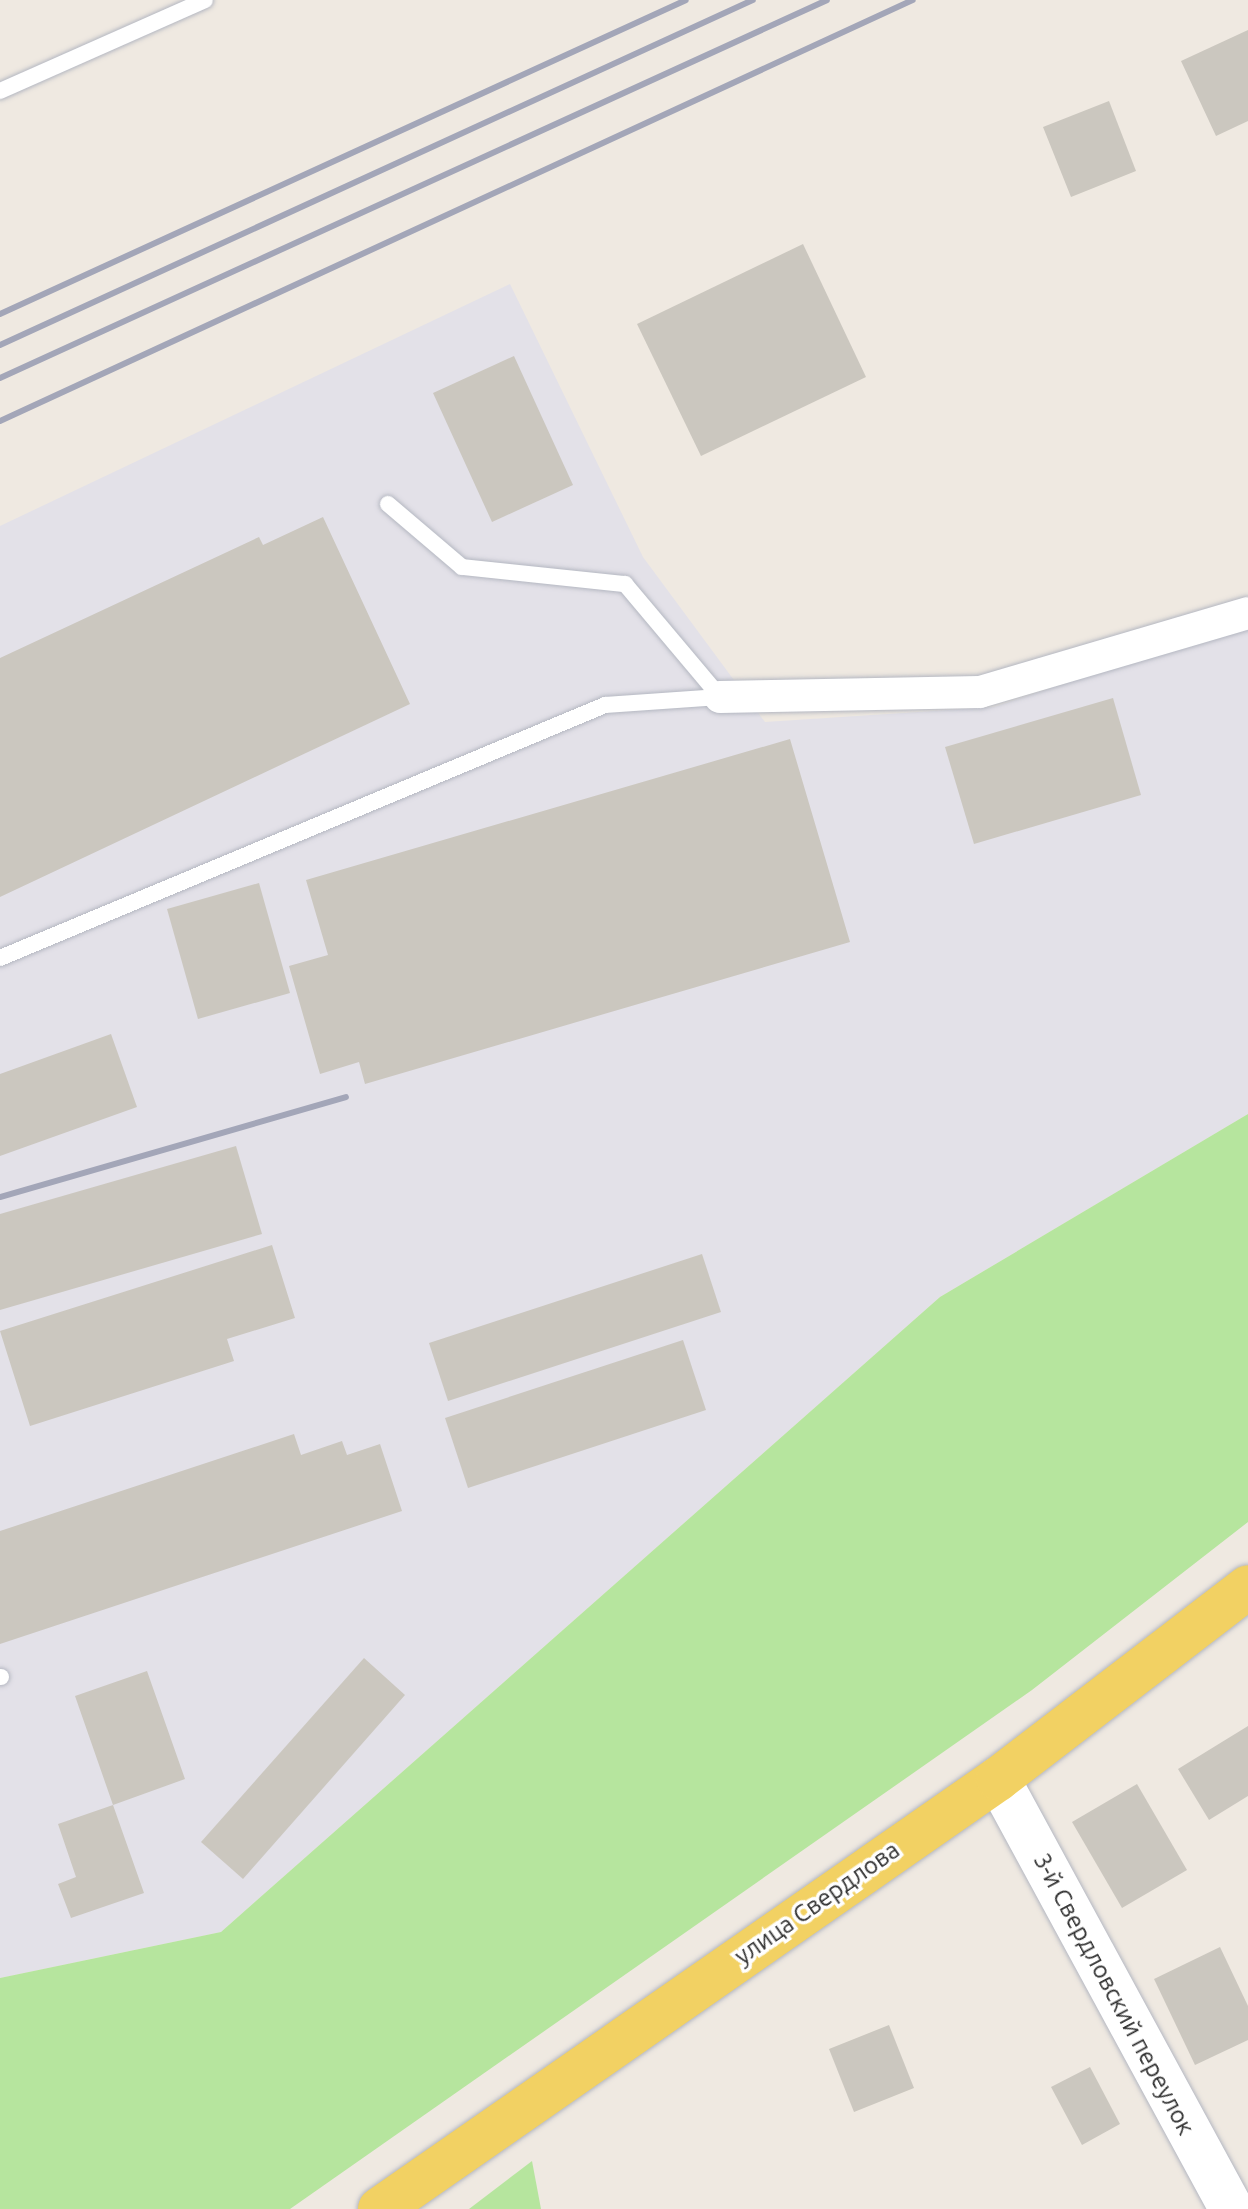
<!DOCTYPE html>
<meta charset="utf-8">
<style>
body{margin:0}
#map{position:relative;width:1248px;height:2209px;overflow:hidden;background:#efe9e1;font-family:Ubuntu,sans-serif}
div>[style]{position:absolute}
.industrial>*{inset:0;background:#e3e1e8}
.green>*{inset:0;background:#b6e59e}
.building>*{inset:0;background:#cbc7bf}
.roads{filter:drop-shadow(0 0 2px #b4b7c1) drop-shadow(0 0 2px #b4b7c1)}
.service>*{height:16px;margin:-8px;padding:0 8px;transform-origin:8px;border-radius:8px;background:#fff}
.minor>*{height:32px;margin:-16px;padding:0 16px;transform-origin:16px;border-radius:16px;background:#fff}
.secondary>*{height:44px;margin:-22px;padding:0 22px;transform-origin:22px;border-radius:22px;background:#fff}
.primary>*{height:44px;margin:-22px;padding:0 22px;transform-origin:22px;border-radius:22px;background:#f2d163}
.rail>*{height:6px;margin:-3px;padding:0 3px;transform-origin:3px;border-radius:3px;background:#a3a6b8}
span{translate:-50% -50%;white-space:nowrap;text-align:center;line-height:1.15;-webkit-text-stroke:7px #fff;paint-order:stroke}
.street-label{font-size:24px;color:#2e2e2e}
</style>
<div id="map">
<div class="industrial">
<div style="clip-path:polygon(510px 284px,643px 557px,765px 722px,994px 707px,1248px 623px,1248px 1114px,940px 1297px,221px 1932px,0 1978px,0 526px)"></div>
</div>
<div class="green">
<div style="clip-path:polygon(1248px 1114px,1248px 1522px,1032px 1690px,290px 2209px,0 2209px,0 1978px,221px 1932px,940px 1297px)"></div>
<div style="clip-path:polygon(532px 2161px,541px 2209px,469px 2209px)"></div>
</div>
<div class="building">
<div style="clip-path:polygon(1248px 30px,1248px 121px,1216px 136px,1181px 61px)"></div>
<div style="clip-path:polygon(1109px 101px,1136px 171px,1071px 197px,1043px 127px)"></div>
<div style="clip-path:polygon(803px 244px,866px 377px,701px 456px,637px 324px)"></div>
<div style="clip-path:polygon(514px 356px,573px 485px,492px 522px,433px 393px)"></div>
<div style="clip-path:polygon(323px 517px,410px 704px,0 897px,0 658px,259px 537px,263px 545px)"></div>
<div style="clip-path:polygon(1113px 698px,1141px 795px,974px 844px,945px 747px)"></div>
<div style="clip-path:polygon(790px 739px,850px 942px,365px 1084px,359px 1062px,320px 1074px,289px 966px,328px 955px,306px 880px)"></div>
<div style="clip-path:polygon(259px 883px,290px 993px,198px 1019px,167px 909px)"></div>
<div style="clip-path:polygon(111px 1034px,137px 1107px,0 1156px,0 1074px)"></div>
<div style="clip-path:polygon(236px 1146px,262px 1234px,0 1310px,0 1214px)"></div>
<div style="clip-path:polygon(272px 1245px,295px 1318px,227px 1339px,234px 1361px,30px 1426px,0 1331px)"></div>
<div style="clip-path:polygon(702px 1254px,721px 1312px,448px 1401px,429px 1343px)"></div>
<div style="clip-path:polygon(683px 1340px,706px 1410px,468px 1488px,445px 1418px)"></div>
<div style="clip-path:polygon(294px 1434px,301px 1455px,342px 1441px,347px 1455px,380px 1444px,402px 1511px,0 1644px,0 1531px)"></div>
<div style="clip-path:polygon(364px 1658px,405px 1695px,243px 1879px,201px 1842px)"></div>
<div style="clip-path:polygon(147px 1671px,185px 1779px,113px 1805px,144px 1893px,71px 1918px,58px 1884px,76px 1877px,58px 1824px,113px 1805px,75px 1696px)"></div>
<div style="clip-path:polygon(1248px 1726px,1248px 1796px,1209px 1820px,1178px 1769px)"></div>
<div style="clip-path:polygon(1137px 1784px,1187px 1870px,1122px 1908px,1072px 1822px)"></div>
<div style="clip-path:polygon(1220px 1947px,1248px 2006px,1248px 2040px,1195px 2065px,1154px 1979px)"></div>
<div style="clip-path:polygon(889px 2025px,914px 2088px,854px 2112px,829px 2049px)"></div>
<div style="clip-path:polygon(1090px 2067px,1120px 2124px,1082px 2145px,1051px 2087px)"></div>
</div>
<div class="roads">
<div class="service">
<div style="left:0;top:91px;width:224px;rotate:-23.9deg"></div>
<div style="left:388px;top:504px;width:97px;rotate:40.4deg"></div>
<div style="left:462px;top:567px;width:164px;rotate:6deg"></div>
<div style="left:625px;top:584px;width:148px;rotate:49.9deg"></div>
<div style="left:0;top:958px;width:656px;rotate:-22.69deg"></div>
<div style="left:605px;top:705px;width:115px;rotate:-4deg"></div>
<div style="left:0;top:1677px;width:1px"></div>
</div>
<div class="minor">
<div style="left:720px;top:697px;width:260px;rotate:-1.1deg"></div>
<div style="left:980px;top:692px;width:279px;rotate:-16.4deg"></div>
</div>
<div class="secondary">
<div style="left:998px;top:1779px;width:489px;rotate:61.5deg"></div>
</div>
<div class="primary">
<div style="left:380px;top:2209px;width:753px;rotate:-34.83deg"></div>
<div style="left:998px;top:1779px;width:315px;rotate:-37.5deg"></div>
</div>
</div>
<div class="rail">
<div style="left:0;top:314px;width:754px;rotate:-24.59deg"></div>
<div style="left:0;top:345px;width:828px;rotate:-24.62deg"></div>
<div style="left:0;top:378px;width:909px;rotate:-24.56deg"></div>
<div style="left:0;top:421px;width:1005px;rotate:-24.76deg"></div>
<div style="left:0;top:1197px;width:360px;rotate:-16.1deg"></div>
</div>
<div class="street-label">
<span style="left:817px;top:1903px;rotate:-35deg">улица Свердлова</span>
<span style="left:1114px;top:1994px;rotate:62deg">3-й Свердловский переулок</span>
</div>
</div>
